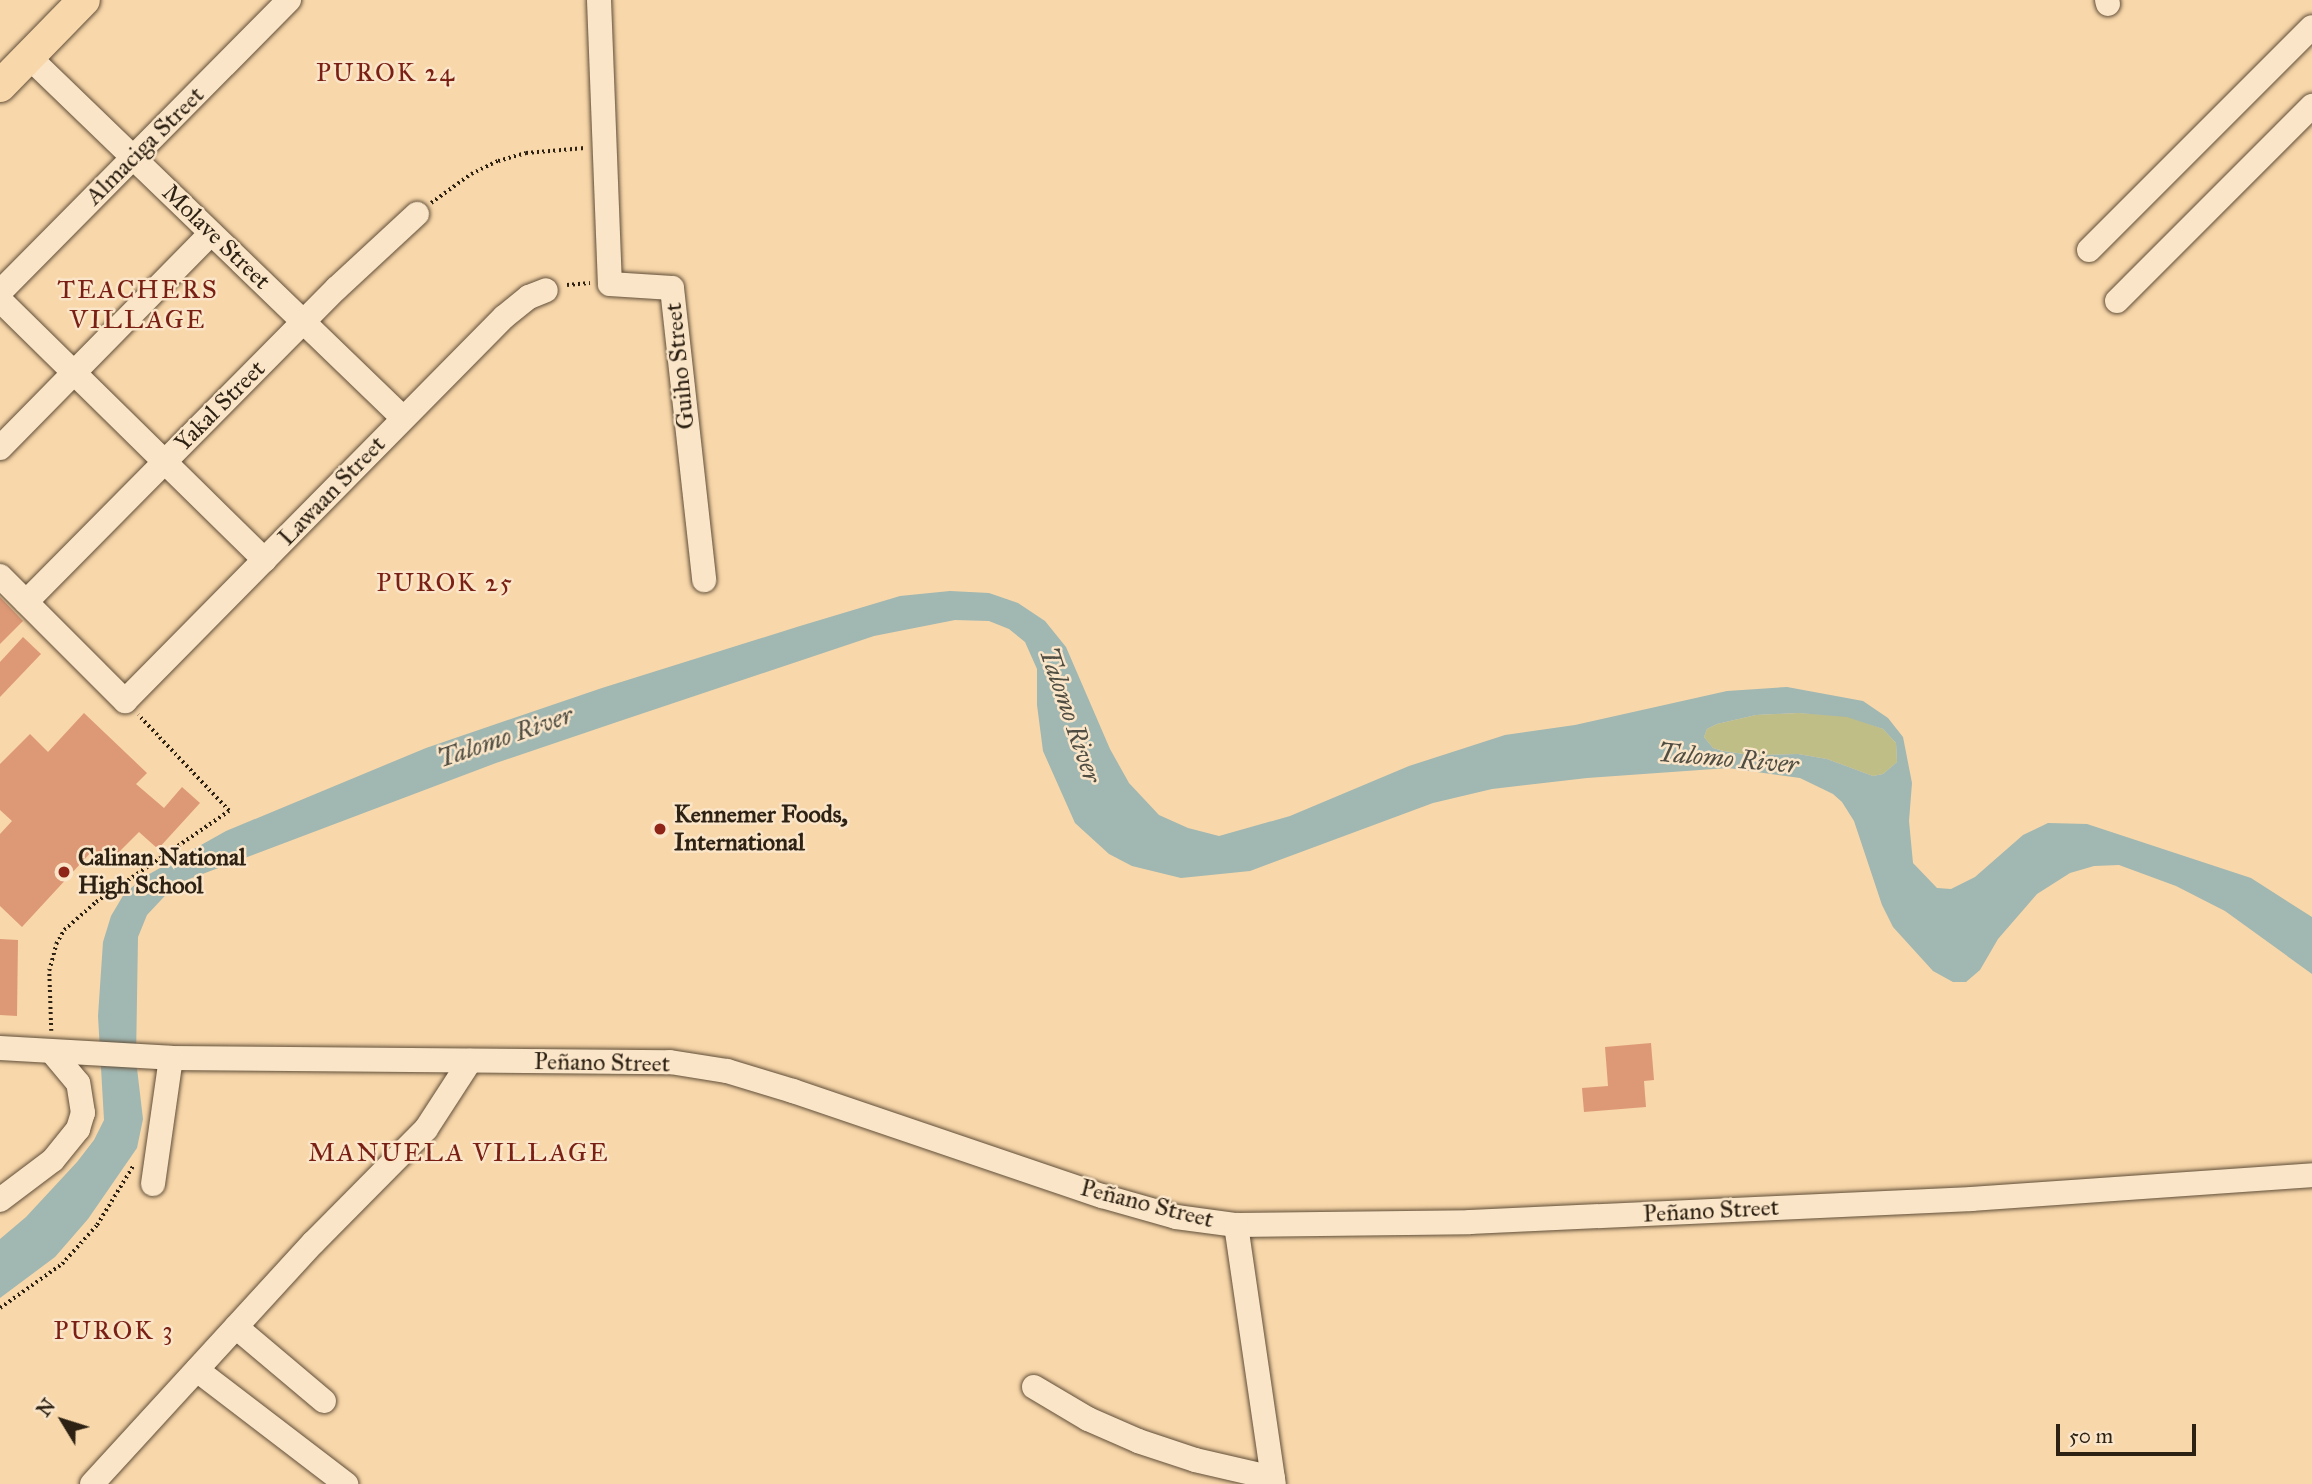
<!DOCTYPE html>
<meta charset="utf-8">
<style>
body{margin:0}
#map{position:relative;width:2312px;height:1484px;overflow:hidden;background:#f8d7aa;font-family:"IM FELL Great Primer",serif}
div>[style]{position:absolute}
.green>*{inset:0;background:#bfbe87}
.water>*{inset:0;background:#a0b7b2}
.building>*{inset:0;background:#dd9976}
.path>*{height:3.5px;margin-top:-1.75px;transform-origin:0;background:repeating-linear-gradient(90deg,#2d2113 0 2px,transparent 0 5.5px)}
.roads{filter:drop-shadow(0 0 2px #604e39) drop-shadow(0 0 2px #604e39)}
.minor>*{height:24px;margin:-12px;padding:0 12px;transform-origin:12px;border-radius:12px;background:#fae5c8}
.major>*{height:32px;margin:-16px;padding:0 16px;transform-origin:16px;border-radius:16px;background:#f8d7aa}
.dots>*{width:19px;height:19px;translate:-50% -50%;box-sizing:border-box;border:4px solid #fae5c8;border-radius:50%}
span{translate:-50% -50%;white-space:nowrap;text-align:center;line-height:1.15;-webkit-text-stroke:5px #fae5c8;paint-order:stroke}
.street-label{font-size:24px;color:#2d2113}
.poi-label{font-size:24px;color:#2d2113;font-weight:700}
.left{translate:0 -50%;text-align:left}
.neighbourhood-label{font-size:26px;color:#7a1f14;letter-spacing:2px}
.water-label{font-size:26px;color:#504e43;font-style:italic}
.north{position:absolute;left:28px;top:1386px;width:70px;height:70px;-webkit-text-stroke:5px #fae5c8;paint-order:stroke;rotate:308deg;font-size:19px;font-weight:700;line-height:28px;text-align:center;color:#2d2113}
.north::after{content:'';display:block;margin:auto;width:24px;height:32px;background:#2d2113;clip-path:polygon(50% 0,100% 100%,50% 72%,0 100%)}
.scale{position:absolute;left:2056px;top:1424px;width:140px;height:32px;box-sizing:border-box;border:4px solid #2d2113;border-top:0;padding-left:9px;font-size:21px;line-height:24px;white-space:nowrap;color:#2d2113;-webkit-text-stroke:5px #fae5c8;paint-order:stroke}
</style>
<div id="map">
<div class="green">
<div style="clip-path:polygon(1798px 713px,1847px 716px,1883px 729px,1896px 743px,1897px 762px,1883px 774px,1873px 776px,1827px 759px,1798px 754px,1751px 755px,1724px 751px,1713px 748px,1704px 737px,1707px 729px,1717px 724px,1756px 715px)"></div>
</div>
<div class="water">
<div style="clip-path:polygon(evenodd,950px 591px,989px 593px,1018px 603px,1045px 621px,1066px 647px,1110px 749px,1129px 783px,1159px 815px,1188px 828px,1219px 836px,1290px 816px,1409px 766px,1505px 735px,1575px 725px,1727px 691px,1787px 687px,1863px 701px,1888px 718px,1903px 737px,1912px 783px,1909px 821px,1913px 863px,1937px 888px,1951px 889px,1975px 877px,2023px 835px,2048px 823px,2087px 824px,2251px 878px,2312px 917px,2312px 974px,2225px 911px,2176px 886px,2119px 865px,2094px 866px,2070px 873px,2037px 894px,1998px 939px,1980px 970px,1966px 982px,1953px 982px,1933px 971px,1893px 927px,1882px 905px,1854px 821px,1842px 802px,1833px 794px,1800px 778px,1728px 768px,1587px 778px,1492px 789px,1433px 803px,1250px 871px,1181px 878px,1132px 866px,1109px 854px,1075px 823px,1043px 751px,1037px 705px,1037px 669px,1025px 642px,1009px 629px,989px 621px,955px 620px,874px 636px,617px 722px,496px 763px,176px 884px,147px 915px,138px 937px,136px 1060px,143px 1119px,137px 1148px,88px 1219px,55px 1257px,0 1298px,0 1239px,26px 1217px,77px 1162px,94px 1140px,104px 1120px,98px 1016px,103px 942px,111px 916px,124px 894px,144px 877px,226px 831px,426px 748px,602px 688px,800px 626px,900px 596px,950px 591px,1798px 713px,1847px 717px,1883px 729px,1896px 743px,1897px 762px,1883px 774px,1873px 776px,1827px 759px,1798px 754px,1751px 755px,1723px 751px,1713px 748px,1704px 737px,1707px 729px,1717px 724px,1756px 715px,1798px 713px)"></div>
</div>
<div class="building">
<div style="clip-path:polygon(0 597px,23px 621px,0 644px)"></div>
<div style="clip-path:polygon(23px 637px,41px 654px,0 697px,0 662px)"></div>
<div style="clip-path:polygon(84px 713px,147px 773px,136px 784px,164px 808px,182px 787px,200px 803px,158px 849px,139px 832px,108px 863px,94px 849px,22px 927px,0 906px,0 834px,12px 821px,0 810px,0 764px,30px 734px,48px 752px)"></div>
<div style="clip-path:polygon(0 939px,18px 940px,17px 1016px,0 1015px)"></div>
<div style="clip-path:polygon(1651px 1043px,1654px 1080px,1644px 1081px,1646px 1107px,1584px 1112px,1582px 1088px,1608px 1086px,1605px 1047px)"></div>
</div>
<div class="path">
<div style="left:431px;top:203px;width:49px;rotate:-35.9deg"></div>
<div style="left:471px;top:174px;width:30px;rotate:-26deg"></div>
<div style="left:498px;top:161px;width:29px;rotate:-16deg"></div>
<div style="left:526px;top:153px;width:59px;rotate:-4.8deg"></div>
<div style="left:567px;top:285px;width:23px;rotate:-5deg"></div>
<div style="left:51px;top:1031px;width:60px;rotate:-91.9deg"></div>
<div style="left:49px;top:971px;width:28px;rotate:-75deg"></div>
<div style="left:56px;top:944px;width:16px;rotate:-60deg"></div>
<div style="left:64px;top:930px;width:43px;rotate:-41.2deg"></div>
<div style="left:96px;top:902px;width:161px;rotate:-34.4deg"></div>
<div style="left:229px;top:811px;width:132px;rotate:-133.5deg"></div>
<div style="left:0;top:1308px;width:76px;rotate:-35.4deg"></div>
<div style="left:62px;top:1264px;width:52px;rotate:-48.1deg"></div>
<div style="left:97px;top:1225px;width:69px;rotate:-58.6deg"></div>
</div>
<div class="roads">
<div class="minor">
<div style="left:599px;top:0;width:284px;rotate:87.8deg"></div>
<div style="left:610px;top:284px;width:62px;rotate:3.7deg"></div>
<div style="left:672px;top:288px;width:294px;rotate:83.7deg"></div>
<div style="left:2107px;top:0;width:4px;rotate:76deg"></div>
<div style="left:29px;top:57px;width:520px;rotate:43.99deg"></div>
<div style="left:2089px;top:250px;width:315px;rotate:-45deg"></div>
<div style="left:0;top:292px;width:411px;rotate:-45.3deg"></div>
<div style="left:0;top:300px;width:371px;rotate:44.5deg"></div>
<div style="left:2117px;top:301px;width:276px;rotate:-45deg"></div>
<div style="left:0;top:448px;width:301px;rotate:-45.5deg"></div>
<div style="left:0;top:576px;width:177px;rotate:45deg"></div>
<div style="left:125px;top:701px;width:540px;rotate:-45.38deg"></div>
<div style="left:504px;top:317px;width:32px;rotate:-39deg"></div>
<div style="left:529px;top:297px;width:18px;rotate:-22deg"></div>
<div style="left:26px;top:602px;width:442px;rotate:-45.3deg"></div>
<div style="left:337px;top:288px;width:109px;rotate:-42.8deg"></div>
<div style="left:0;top:1048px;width:171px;rotate:3.3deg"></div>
<div style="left:171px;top:1058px;width:499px;rotate:0.5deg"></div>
<div style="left:670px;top:1062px;width:58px;rotate:9deg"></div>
<div style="left:727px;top:1071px;width:69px;rotate:16.9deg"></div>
<div style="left:793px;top:1091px;width:326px;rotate:18.8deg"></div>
<div style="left:1102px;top:1196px;width:77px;rotate:15.8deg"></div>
<div style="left:1176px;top:1217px;width:61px;rotate:7.6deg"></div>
<div style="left:1236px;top:1225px;width:234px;rotate:-0.7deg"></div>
<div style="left:1470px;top:1222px;width:503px;rotate:-2.62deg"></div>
<div style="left:1972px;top:1199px;width:341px;rotate:-4deg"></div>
<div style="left:153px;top:1184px;width:127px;rotate:-81.9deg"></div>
<div style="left:0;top:1200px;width:66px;rotate:-37deg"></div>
<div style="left:53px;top:1160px;width:40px;rotate:-51deg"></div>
<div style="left:78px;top:1129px;width:17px;rotate:-73deg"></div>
<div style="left:83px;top:1113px;width:30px;rotate:-99deg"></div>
<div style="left:78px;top:1083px;width:40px;rotate:-130deg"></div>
<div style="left:1236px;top:1225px;width:262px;rotate:81.7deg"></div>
<div style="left:236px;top:1327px;width:115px;rotate:40.1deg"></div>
<div style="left:197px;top:1370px;width:188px;rotate:37.4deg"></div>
<div style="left:1034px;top:1387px;width:63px;rotate:30.7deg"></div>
<div style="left:1088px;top:1419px;width:55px;rotate:23.7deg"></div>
<div style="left:1138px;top:1441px;width:60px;rotate:18.4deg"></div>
<div style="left:1195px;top:1460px;width:80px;rotate:13deg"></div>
<div style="left:92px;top:1484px;width:328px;rotate:-47.5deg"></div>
<div style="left:314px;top:1242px;width:159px;rotate:-45.3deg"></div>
<div style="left:426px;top:1129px;width:81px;rotate:-57.1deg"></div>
</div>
<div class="major">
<div style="left:0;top:86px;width:120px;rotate:-45.7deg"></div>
</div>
</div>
<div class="dots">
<div style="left:660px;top:829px;background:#8f2418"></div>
<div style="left:64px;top:872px;background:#8f2418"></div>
</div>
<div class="street-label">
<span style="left:145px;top:146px;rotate:-45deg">Almaciga Street</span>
<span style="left:216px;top:237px;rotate:44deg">Molave Street</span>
<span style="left:680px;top:366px;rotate:-96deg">Guiho Street</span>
<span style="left:220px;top:406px;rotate:-45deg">Yakal Street</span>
<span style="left:332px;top:491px;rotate:-46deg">Lawaan Street</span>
<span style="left:602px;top:1063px;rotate:1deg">Peñano Street</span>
<span style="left:1147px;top:1204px;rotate:14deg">Peñano Street</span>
<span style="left:1711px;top:1211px;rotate:-3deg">Peñano Street</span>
</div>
<div class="poi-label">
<span class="left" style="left:674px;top:829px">Kennemer Foods,<br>International</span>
<span class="left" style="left:78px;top:872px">Calinan National<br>High School</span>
</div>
<div class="neighbourhood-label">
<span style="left:386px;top:73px">PUROK 24</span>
<span style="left:138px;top:305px">TEACHERS<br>VILLAGE</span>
<span style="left:445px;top:583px">PUROK 25</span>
<span style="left:459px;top:1153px">MANUELA VILLAGE</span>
<span style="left:114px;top:1331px">PUROK 3</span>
</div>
<div class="water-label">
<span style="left:1070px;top:715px;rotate:71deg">Talomo River</span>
<span style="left:505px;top:737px;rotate:-19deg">Talomo River</span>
<span style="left:1728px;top:759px;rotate:5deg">Talomo River</span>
</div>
<div class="north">N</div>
<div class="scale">50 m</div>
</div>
